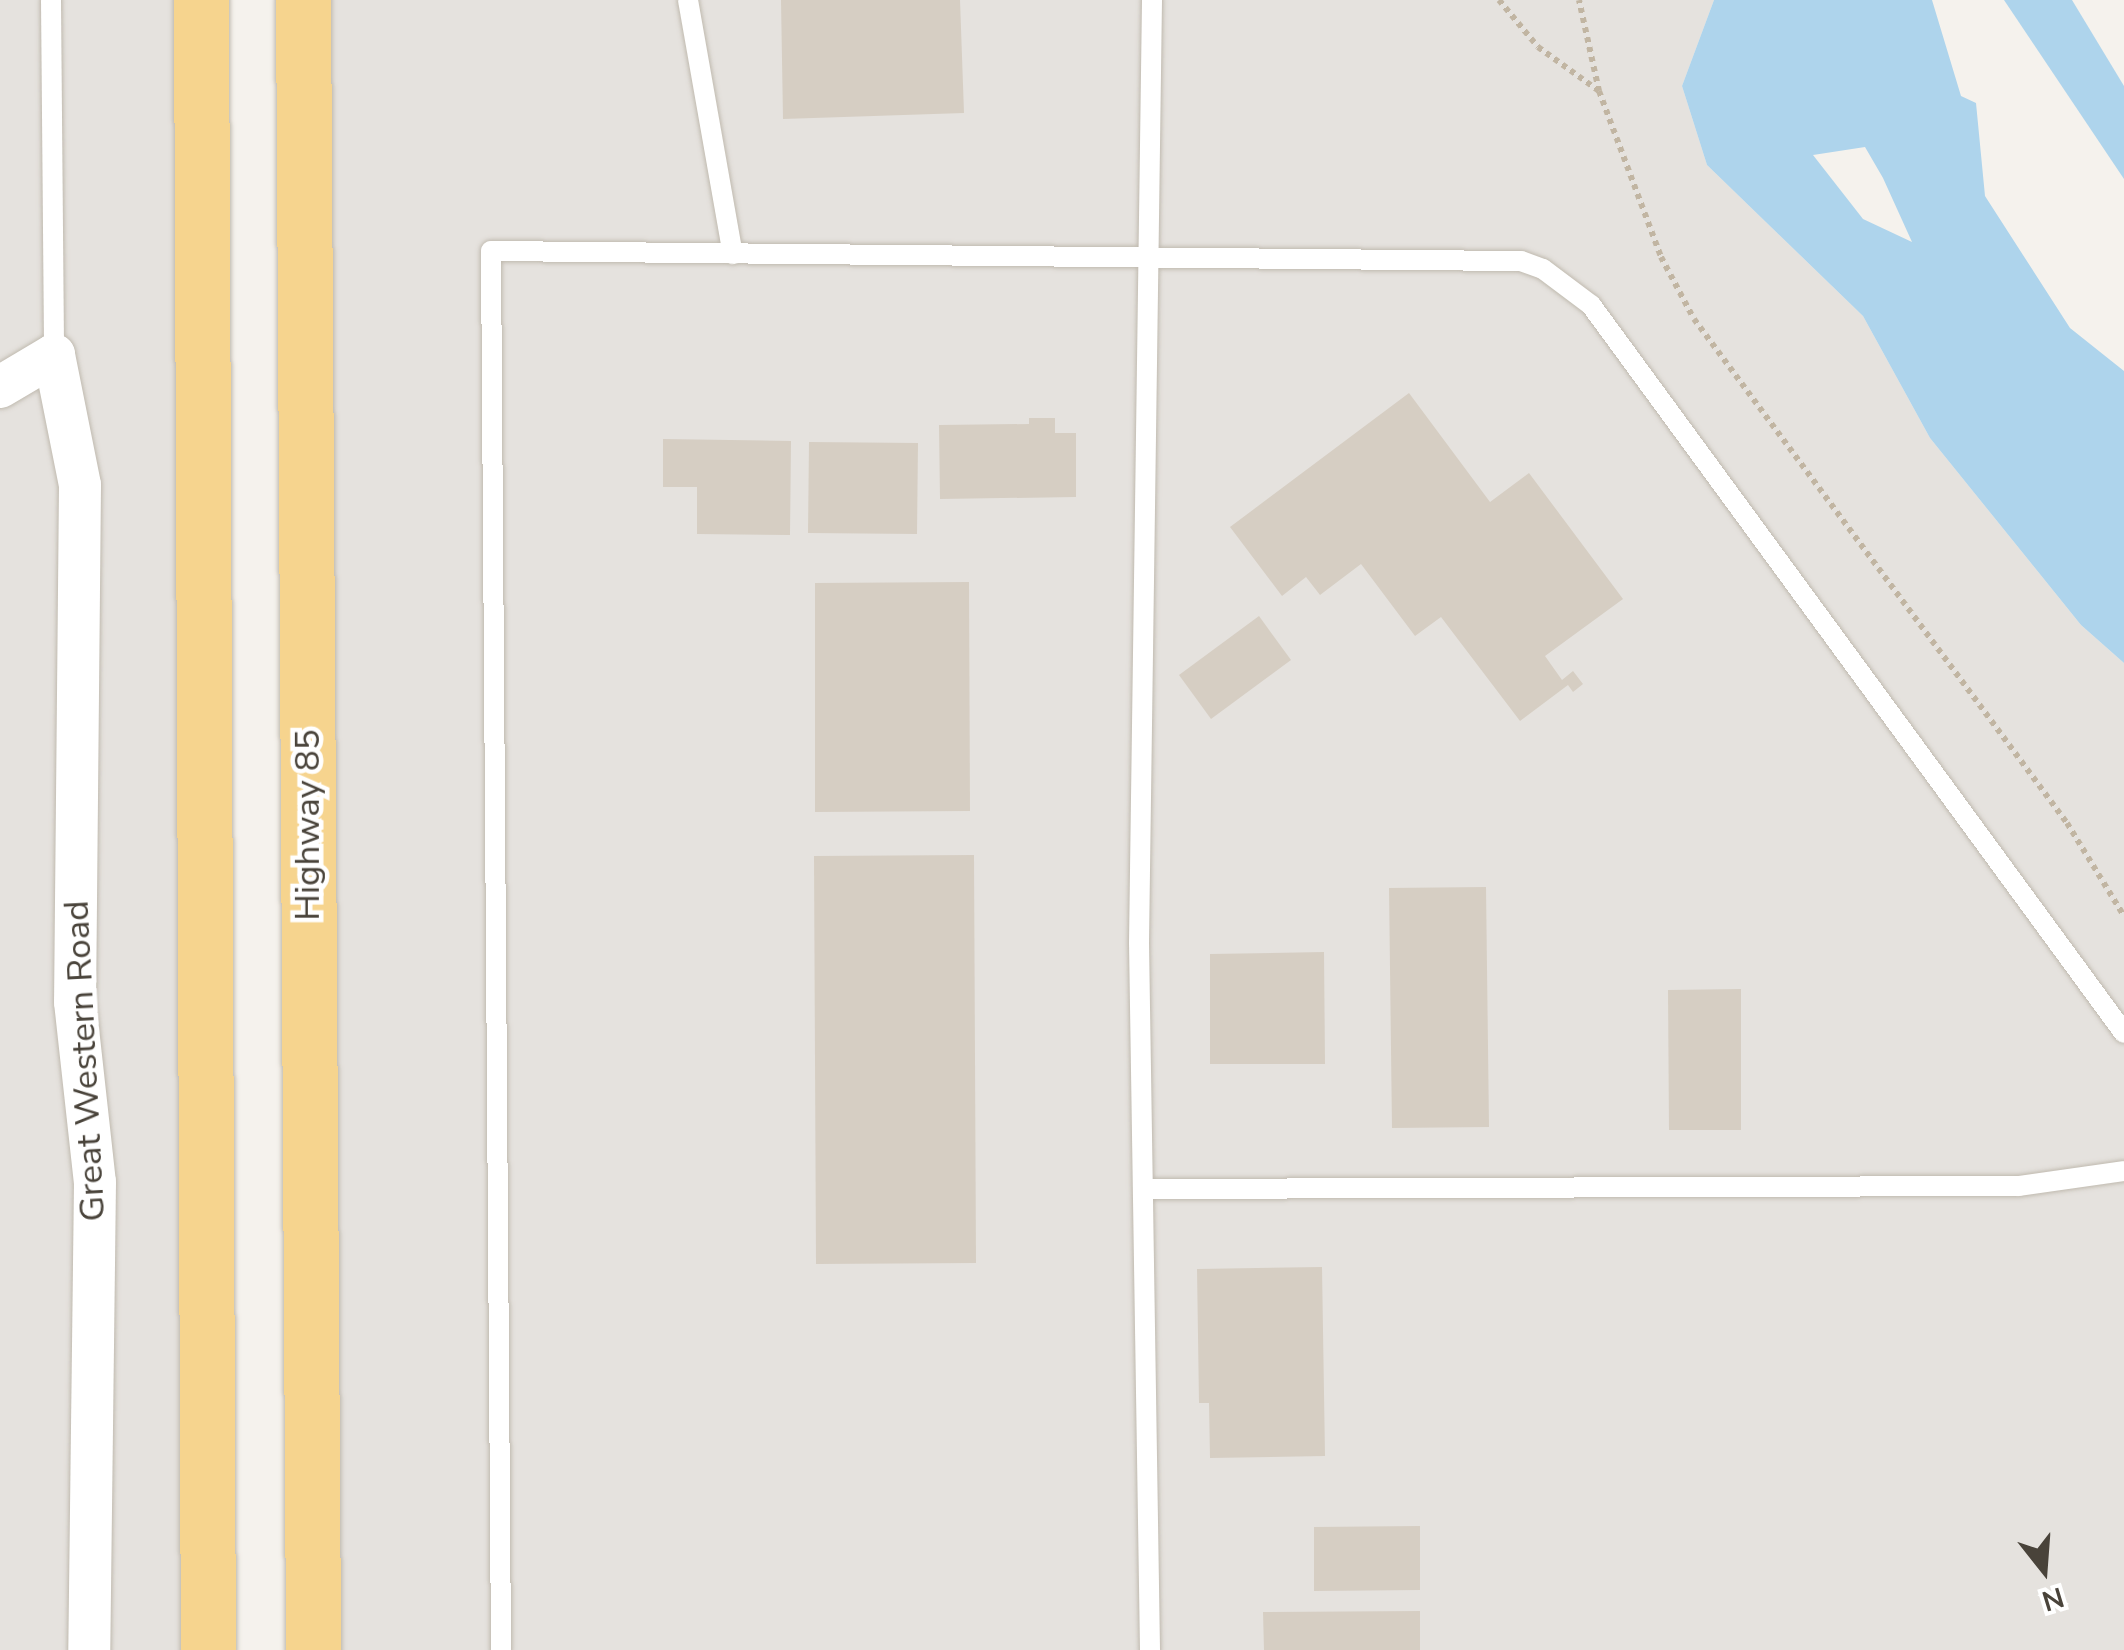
<!DOCTYPE html>
<style>
body{margin:0}
#map{position:relative;width:2124px;height:1650px;overflow:hidden;background:#f5f2ed;font-family:"Nunito Sans",sans-serif}
div>[style]{position:absolute}
.industrial>*{inset:0;background:#e5e2de}
.water>*{inset:0;background:#aed4ec}
.building>*{inset:0;background:#d6cec3}
.path>*{height:6px;margin-top:-3px;transform-origin:0;background:repeating-linear-gradient(90deg,#c1b5a2 0 5px,transparent 0 10px)}
.roads{filter:drop-shadow(0 0 2px #c0baaf) drop-shadow(0 0 2px #c0baaf)}
.service>*{height:20px;margin:-10px;padding:0 10px;transform-origin:10px;border-radius:10px;background:#fff}
.minor>*{height:42px;margin:-21px;padding:0 21px;transform-origin:21px;border-radius:21px;background:#fff}
.trunk>*{height:55px;margin:-27.5px;padding:0 27.5px;transform-origin:27.5px;border-radius:27.5px;background:#f6d48e}
span{translate:-50% -50%;white-space:nowrap;text-align:center;line-height:1.15;-webkit-text-stroke:9px #fff;paint-order:stroke}
.street-label{font-size:35px;color:#49433a}
.north{position:absolute;left:1994px;top:1520px;width:100px;height:100px;-webkit-text-stroke:8px #fff;paint-order:stroke;rotate:163deg;font-size:28px;font-weight:700;line-height:40px;text-align:center;color:#49433a}
.north::after{content:'';display:block;margin:auto;width:35px;height:45px;background:#49433a;clip-path:polygon(50% 0,100% 100%,50% 72%,0 100%)}
</style>
<div id="map">
<div class="industrial">
<div style="clip-path:polygon(0 0,201px 0,208px 1650px,0 1650px)"></div>
<div style="clip-path:polygon(303px 0,1714px 0,1682px 86px,1707px 165px,1863px 316px,1930px 438px,2081px 625px,2124px 663px,2124px 1650px,313px 1650px)"></div>
</div>
<div class="water">
<div style="clip-path:polygon(evenodd,1714px 0,1932px 0,1961px 96px,1976px 103px,1985px 196px,2070px 328px,2124px 371px,2124px 663px,2081px 625px,1930px 438px,1863px 316px,1707px 165px,1682px 86px,1714px 0,1865px 147px,1883px 178px,1912px 242px,1863px 219px,1813px 155px,1865px 147px)"></div>
<div style="clip-path:polygon(2004px 0,2072px 0,2124px 86px,2124px 179px)"></div>
</div>
<div class="building">
<div style="clip-path:polygon(781px 0,960px 0,964px 113px,783px 119px)"></div>
<div style="clip-path:polygon(1409px 393px,1490px 502px,1529px 473px,1623px 599px,1545px 656px,1562px 680px,1573px 671px,1583px 684px,1573px 692px,1568px 685px,1520px 721px,1441px 617px,1415px 636px,1361px 564px,1320px 595px,1306px 577px,1282px 596px,1230px 527px)"></div>
<div style="clip-path:polygon(1029px 418px,1055px 418px,1055px 433px,1076px 433px,1076px 497px,940px 499px,939px 425px,1029px 424px)"></div>
<div style="clip-path:polygon(663px 439px,791px 441px,790px 535px,697px 534px,697px 487px,663px 487px)"></div>
<div style="clip-path:polygon(809px 442px,918px 443px,917px 534px,808px 533px)"></div>
<div style="clip-path:polygon(969px 582px,970px 811px,815px 812px,815px 583px)"></div>
<div style="clip-path:polygon(1259px 616px,1291px 660px,1211px 719px,1179px 675px)"></div>
<div style="clip-path:polygon(974px 855px,976px 1263px,816px 1264px,814px 856px)"></div>
<div style="clip-path:polygon(1486px 887px,1489px 1127px,1392px 1128px,1389px 888px)"></div>
<div style="clip-path:polygon(1324px 952px,1325px 1064px,1210px 1064px,1210px 954px)"></div>
<div style="clip-path:polygon(1741px 989px,1741px 1130px,1669px 1130px,1668px 990px)"></div>
<div style="clip-path:polygon(1322px 1267px,1325px 1456px,1210px 1458px,1209px 1403px,1199px 1403px,1197px 1269px)"></div>
<div style="clip-path:polygon(1420px 1526px,1420px 1590px,1314px 1591px,1314px 1527px)"></div>
<div style="clip-path:polygon(1420px 1611px,1420px 1650px,1264px 1650px,1263px 1612px)"></div>
</div>
<div class="path">
<div style="left:1499px;top:0;width:61px;rotate:50.3deg"></div>
<div style="left:1538px;top:47px;width:75px;rotate:35.8deg"></div>
<div style="left:1599px;top:91px;width:93px;rotate:-102.4deg"></div>
<div style="left:1599px;top:91px;width:177px;rotate:69.5deg"></div>
<div style="left:1661px;top:257px;width:70px;rotate:62deg"></div>
<div style="left:1694px;top:319px;width:627px;rotate:53.5deg"></div>
<div style="left:2067px;top:823px;width:109px;rotate:58.5deg"></div>
</div>
<div class="roads">
<div class="service">
<div style="left:51px;top:0;width:355px;rotate:89.5deg"></div>
<div style="left:688px;top:0;width:258px;rotate:80deg"></div>
<div style="left:1145px;top:1189px;width:874px;rotate:-0.2deg"></div>
<div style="left:2019px;top:1186px;width:106px;rotate:-8.1deg"></div>
<div style="left:501px;top:1650px;width:1399px;rotate:-90.41deg"></div>
<div style="left:491px;top:251px;width:1030px;rotate:0.56deg"></div>
<div style="left:1521px;top:261px;width:23px;rotate:20deg"></div>
<div style="left:1543px;top:269px;width:60px;rotate:36.9deg"></div>
<div style="left:1591px;top:305px;width:902px;rotate:53.79deg"></div>
<div style="left:1150px;top:1650px;width:707px;rotate:-90.89deg"></div>
<div style="left:1139px;top:943px;width:943px;rotate:-89.21deg"></div>
</div>
<div class="minor">
<div style="left:0;top:387px;width:63px;rotate:-30.7deg"></div>
<div style="left:54px;top:355px;width:133px;rotate:78.7deg"></div>
<div style="left:80px;top:485px;width:517px;rotate:90.55deg"></div>
<div style="left:75px;top:1002px;width:181px;rotate:83.7deg"></div>
<div style="left:95px;top:1182px;width:468px;rotate:90.7deg"></div>
</div>
<div class="trunk">
<div style="left:201px;top:0;width:1650px;rotate:89.76deg"></div>
<div style="left:303px;top:0;width:1650px;rotate:89.65deg"></div>
</div>
</div>
<div class="street-label">
<span style="left:308px;top:825px;rotate:-90deg">Highway 85</span>
<span style="left:85px;top:1061px;rotate:-93deg">Great Western Road</span>
</div>
<div class="north">N</div>
</div>
